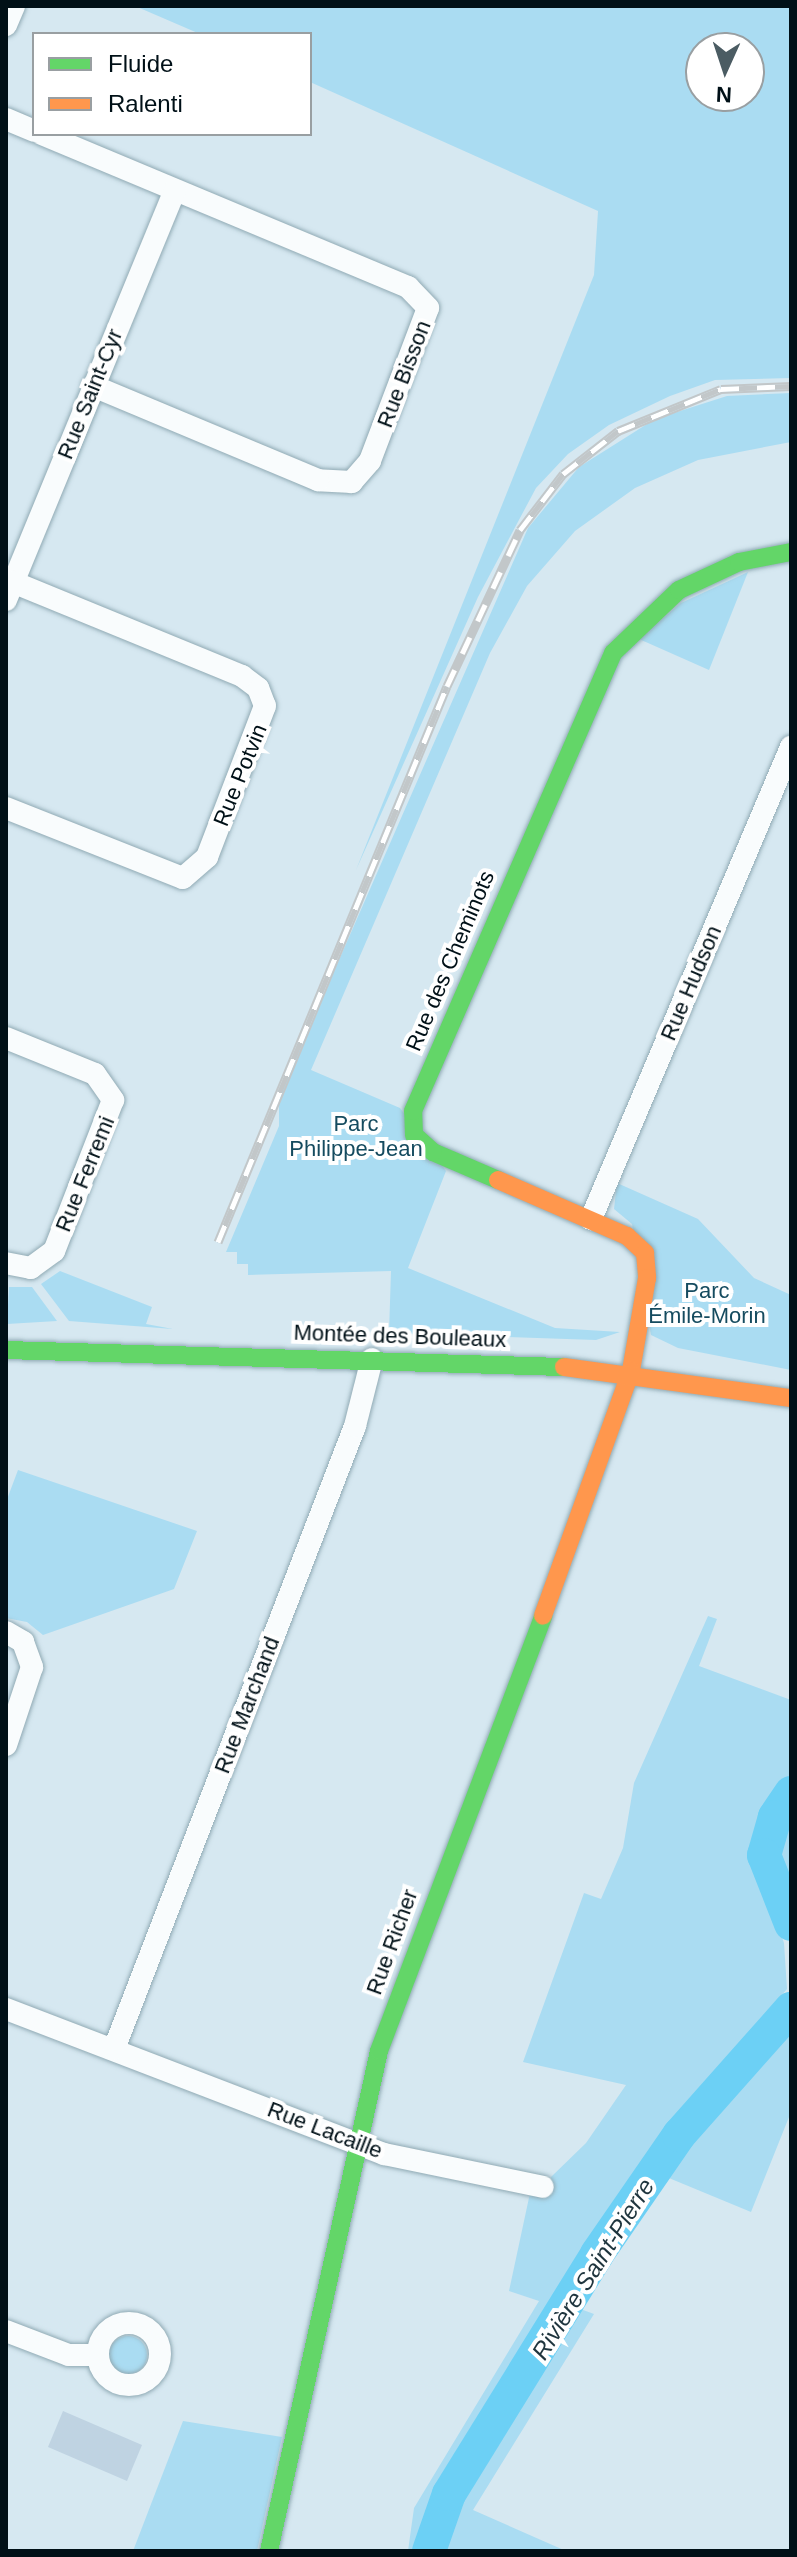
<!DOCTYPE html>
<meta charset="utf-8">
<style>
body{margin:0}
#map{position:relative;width:797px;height:2557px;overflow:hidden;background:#d6e8f1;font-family:Helvetica,sans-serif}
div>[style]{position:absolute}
.green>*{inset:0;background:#aadcf2}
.round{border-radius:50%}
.river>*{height:34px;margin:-17px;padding:0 17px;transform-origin:17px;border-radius:17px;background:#6cd0f5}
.building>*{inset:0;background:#bfd3e2}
.roads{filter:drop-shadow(0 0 2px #90aab4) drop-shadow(0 0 2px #90aab4)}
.street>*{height:22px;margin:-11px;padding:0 11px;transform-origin:11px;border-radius:11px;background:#f9fcfd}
.street>.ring{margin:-11px;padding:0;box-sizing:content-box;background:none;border:22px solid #f9fcfd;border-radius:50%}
.fast>*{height:18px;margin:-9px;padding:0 9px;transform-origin:9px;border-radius:9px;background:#63d668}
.slow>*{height:18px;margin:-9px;padding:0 9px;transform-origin:9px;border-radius:9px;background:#ff974d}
.rail>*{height:9px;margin-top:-4.5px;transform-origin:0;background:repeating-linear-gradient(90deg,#fff 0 18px,#c2c7c9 0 36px);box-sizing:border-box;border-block:2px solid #c2c7c9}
span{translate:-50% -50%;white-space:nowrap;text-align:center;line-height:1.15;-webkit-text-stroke:8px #fff;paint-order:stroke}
.street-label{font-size:22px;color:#001017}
.park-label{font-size:22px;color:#154b5f}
.water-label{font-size:24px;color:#1f353e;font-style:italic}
.frame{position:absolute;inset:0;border:8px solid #001017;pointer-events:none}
.legend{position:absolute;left:32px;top:32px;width:280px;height:104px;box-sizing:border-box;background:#fff;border:2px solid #999fa2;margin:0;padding:10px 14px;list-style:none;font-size:24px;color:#001017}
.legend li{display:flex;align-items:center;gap:16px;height:40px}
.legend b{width:40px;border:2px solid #999fa2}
.north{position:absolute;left:685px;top:32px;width:80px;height:80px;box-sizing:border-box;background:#fff;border:2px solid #999fa2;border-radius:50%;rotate:183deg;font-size:22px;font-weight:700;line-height:32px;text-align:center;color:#001017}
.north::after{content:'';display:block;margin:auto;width:28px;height:36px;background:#4b5c63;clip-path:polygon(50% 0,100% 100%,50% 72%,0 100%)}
</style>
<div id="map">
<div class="green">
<div style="clip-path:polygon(evenodd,135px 6px,791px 6px,791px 378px,715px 380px,670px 396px,609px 425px,568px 454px,536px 488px,478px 597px,356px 870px,594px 275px,598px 211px,310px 82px,310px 34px,200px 34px,135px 6px,701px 48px,749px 48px,749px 96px,701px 96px,701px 48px)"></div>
<div style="clip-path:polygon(791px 393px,791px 442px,698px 460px,635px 488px,575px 531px,527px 586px,490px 653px,311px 1070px,400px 1108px,446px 1171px,408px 1268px,555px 1328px,620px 1332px,596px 1340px,389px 1333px,391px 1271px,248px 1275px,248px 1264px,237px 1264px,237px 1252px,226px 1252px,279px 1126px,279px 1097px,528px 528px,579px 467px,655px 419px,727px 396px)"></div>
<div style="clip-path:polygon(748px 572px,709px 670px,639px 639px,681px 603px)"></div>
<div style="clip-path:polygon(617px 1183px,698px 1219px,754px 1278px,791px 1295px,791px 1370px,678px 1348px,651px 1335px,632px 1224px,614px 1209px)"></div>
<div style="clip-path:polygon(60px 1271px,152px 1307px,146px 1324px,173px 1329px,69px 1321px,41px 1284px)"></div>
<div style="clip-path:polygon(9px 1287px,32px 1287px,57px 1321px,7px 1324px)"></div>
<div style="clip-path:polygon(18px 1470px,197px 1531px,174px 1589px,43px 1635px,27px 1622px,6px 1618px,6px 1502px)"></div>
<div style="clip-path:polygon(708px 1616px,717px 1619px,699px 1666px,791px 1700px,791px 1779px,771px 1805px,752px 1853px,784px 1943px,787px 1989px,752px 2029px,729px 2073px,691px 2107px,645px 2171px,508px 2395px,454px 2471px,423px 2551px,408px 2551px,414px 2508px,539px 2301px,509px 2291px,530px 2193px,546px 2195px,551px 2177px,586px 2143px,626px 2085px,523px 2062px,584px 1893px,601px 1899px,623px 1848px,634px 1783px)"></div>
<div style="clip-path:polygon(791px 1807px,791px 1900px,776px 1855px,777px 1832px)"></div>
<div style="clip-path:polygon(789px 2032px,791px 2112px,751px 2212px,664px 2176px,705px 2121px)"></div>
<div style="clip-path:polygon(575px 2307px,594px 2314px,473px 2510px,566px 2551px,438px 2551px,455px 2502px)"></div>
<div class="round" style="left:109px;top:2336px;width:38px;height:38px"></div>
<div style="clip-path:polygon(183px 2421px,282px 2437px,257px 2551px,133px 2551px)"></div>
</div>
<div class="river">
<div style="left:791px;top:1793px;width:29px;rotate:124deg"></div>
<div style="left:775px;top:1817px;width:40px;rotate:106deg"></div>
<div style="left:764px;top:1855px;width:74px;rotate:68.6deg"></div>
<div style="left:429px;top:2551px;width:60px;rotate:-70.7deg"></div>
<div style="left:449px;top:2494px;width:282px;rotate:-58.3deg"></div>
<div style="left:597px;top:2254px;width:145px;rotate:-55.4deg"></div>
<div style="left:679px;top:2135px;width:169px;rotate:-48.4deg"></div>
</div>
<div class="building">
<div style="clip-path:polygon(63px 2411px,142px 2445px,127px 2481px,48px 2447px)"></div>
</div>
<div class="roads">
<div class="street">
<div style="left:6px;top:25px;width:21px;rotate:-67deg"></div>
<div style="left:6px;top:119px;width:30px;rotate:23deg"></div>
<div style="left:42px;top:134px;width:397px;rotate:22.7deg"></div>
<div style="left:408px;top:287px;width:29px;rotate:46deg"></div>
<div style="left:428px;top:308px;width:164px;rotate:110.8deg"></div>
<div style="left:370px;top:461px;width:28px;rotate:131deg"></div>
<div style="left:352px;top:482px;width:34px;rotate:-177deg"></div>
<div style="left:318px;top:480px;width:244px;rotate:-157.3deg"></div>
<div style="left:6px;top:600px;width:443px;rotate:-67.6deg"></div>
<div style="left:6px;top:808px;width:190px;rotate:21.6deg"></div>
<div style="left:183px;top:878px;width:32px;rotate:-41deg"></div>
<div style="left:207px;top:857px;width:162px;rotate:-69deg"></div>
<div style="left:265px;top:706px;width:19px;rotate:-111deg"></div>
<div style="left:258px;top:688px;width:20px;rotate:-143deg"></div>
<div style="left:242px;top:676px;width:248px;rotate:-157.7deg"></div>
<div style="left:6px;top:1038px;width:96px;rotate:22deg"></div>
<div style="left:95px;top:1074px;width:32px;rotate:55deg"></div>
<div style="left:113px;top:1100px;width:162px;rotate:111.3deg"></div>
<div style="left:54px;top:1251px;width:29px;rotate:144deg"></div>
<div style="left:31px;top:1268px;width:25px;rotate:-169deg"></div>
<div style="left:591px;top:1219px;width:513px;rotate:-67.04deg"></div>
<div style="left:6px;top:1632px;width:20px;rotate:30deg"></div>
<div style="left:23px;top:1642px;width:27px;rotate:70deg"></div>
<div style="left:32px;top:1667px;width:82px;rotate:108.4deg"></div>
<div style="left:6px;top:2009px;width:405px;rotate:21deg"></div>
<div style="left:384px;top:2154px;width:162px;rotate:11.7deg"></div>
<div style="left:114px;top:2049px;width:668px;rotate:-68.85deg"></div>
<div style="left:355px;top:1426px;width:69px;rotate:-75.8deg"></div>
<div class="ring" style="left:98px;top:2323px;width:40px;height:40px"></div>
<div style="left:6px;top:2331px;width:67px;rotate:20.9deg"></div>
<div style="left:69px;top:2355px;width:29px"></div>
</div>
<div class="fast">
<div style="left:498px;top:1180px;width:71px;rotate:-156.7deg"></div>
<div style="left:433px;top:1152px;width:25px;rotate:-138deg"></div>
<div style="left:414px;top:1135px;width:24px;rotate:-92deg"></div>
<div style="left:413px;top:1111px;width:500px;rotate:-66.4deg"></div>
<div style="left:613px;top:653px;width:91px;rotate:-43.7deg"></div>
<div style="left:679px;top:590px;width:66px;rotate:-25deg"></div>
<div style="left:739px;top:562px;width:53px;rotate:-10.9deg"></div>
<div style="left:6px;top:1350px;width:558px;rotate:1.75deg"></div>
<div style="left:269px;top:2551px;width:512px;rotate:-77.59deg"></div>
<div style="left:379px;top:2051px;width:465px;rotate:-69.3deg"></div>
</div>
<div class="slow">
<div style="left:498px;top:1180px;width:141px;rotate:23.5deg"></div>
<div style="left:627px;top:1236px;width:25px;rotate:43deg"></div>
<div style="left:645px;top:1253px;width:25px;rotate:85deg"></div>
<div style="left:647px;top:1278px;width:94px;rotate:99.8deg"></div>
<div style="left:631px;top:1371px;width:260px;rotate:109.8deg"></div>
<div style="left:564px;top:1367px;width:229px;rotate:7.8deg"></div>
</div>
</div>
<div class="rail">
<div style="left:218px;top:1242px;width:601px;rotate:-67.61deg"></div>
<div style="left:447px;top:686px;width:172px;rotate:-64.9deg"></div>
<div style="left:520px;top:530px;width:71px;rotate:-52.5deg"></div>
<div style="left:563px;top:474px;width:70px;rotate:-38deg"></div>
<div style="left:618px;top:431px;width:111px;rotate:-22.2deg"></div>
<div style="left:721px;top:389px;width:70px;rotate:-2.5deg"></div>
</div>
<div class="street-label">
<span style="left:404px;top:374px;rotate:-69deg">Rue Bisson</span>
<span style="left:90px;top:394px;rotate:-68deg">Rue Saint-Cyr</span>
<span style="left:240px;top:775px;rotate:-68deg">Rue Potvin</span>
<span style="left:450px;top:961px;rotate:-67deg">Rue des Cheminots</span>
<span style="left:691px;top:983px;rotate:-67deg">Rue Hudson</span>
<span style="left:85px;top:1174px;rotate:-68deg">Rue Ferremi</span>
<span style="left:400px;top:1336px;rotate:2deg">Montée des Bouleaux</span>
<span style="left:247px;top:1705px;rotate:-69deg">Rue Marchand</span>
<span style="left:392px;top:1942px;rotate:-70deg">Rue Richer</span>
<span style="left:325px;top:2130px;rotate:21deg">Rue Lacaille</span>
</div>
<div class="park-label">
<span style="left:356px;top:1136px">Parc<br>Philippe-Jean</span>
<span style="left:707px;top:1303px">Parc<br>Émile-Morin</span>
</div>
<div class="water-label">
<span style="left:593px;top:2269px;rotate:-58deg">Rivière Saint-Pierre</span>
</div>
<div class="frame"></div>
<ul class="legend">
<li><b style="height:10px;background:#63d668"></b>Fluide</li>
<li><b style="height:10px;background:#ff974d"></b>Ralenti</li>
</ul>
<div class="north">N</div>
</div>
